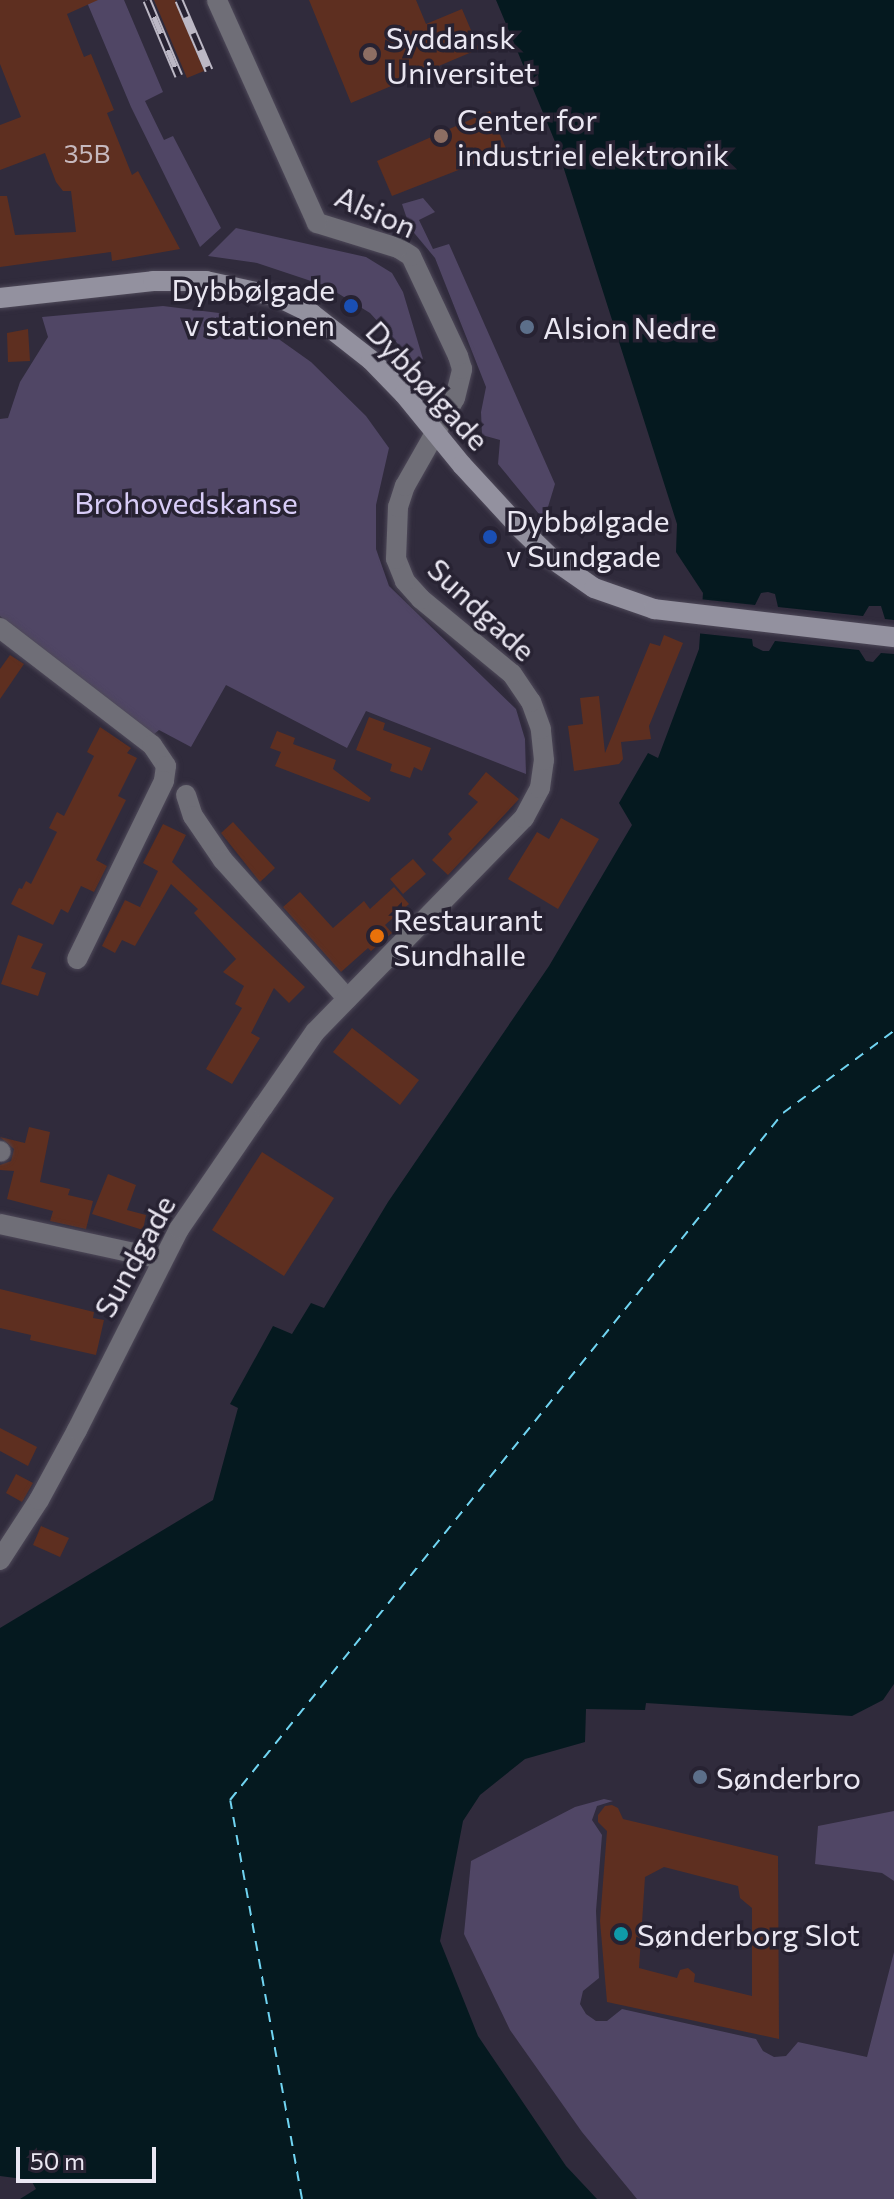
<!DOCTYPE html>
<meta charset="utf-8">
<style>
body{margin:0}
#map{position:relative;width:894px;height:2199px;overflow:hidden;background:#302b3c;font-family:Commissioner,sans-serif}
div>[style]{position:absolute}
.green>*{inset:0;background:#504665}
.water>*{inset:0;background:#05191f}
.pier>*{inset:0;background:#302b3c}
.ferry>*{height:2px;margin-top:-1px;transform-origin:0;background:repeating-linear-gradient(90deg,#70d4f1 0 10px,transparent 0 18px)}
.building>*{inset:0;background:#5e2f20}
.roads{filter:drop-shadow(0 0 2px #4e4959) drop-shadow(0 0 2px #4e4959)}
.street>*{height:20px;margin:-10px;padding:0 10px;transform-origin:10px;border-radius:10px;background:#6f6e77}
.secondary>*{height:20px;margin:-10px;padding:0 10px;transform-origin:10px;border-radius:10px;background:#93919f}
.rail>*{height:9px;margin-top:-4.5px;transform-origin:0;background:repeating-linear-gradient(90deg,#272232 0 18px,#bcb8c5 0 36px);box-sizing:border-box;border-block:2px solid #bcb8c5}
.dots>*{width:22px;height:22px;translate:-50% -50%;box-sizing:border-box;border:4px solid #272232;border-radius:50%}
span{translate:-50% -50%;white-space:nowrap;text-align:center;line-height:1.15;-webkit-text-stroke:7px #272232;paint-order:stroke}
.number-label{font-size:26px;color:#c7b9be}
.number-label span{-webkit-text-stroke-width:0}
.poi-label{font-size:30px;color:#eae7f2}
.left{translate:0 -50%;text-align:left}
.right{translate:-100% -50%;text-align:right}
.street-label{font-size:30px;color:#eae7f2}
.park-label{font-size:30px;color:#d8ccf7}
.scale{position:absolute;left:16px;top:2147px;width:140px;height:36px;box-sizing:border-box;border:4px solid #eae7f2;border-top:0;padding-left:10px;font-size:24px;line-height:28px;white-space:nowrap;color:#eae7f2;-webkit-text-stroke:6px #272232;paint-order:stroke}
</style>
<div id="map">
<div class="green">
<div style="clip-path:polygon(86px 0,124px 0,163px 92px,145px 101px,164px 140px,173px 136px,221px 228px,200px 247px,131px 107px)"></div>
<div style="clip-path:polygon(423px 198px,435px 212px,419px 220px,433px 249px,449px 244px,555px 484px,544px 520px,498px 464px,500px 440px,482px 435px,481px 412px,486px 387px,435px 258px,410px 228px,402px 204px)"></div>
<div style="clip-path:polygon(236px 228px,366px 257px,392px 273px,403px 292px,423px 359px,416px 364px,370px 313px,326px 286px,257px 263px,208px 256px)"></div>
<div style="clip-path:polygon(163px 306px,219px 313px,273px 335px,311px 362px,366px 416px,389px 448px,376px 505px,376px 549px,389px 586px,516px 709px,525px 739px,526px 774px,366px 711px,347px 748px,226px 685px,191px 747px,159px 730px,153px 735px,0 616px,0 419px,8px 418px,20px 382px,48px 337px,42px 317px)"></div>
<div style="clip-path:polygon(604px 1799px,613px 1801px,597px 1806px,592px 1820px,602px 1835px,596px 1911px,599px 1978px,583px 1991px,580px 2004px,586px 2014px,596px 2021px,607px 2021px,622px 2009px,756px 2039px,763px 2051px,774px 2057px,786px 2056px,798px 2042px,867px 2057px,894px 1952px,894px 2199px,637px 2199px,582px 2132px,510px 2030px,464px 1934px,471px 1861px,575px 1807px)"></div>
<div style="clip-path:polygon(894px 1811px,894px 1881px,882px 1873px,815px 1864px,818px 1826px)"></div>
</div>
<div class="water">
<div style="clip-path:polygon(496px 0,894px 0,894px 1684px,883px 1700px,852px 1716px,646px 1703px,645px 1710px,586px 1709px,585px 1742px,525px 1759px,480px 1795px,463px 1821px,440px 1941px,478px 2036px,566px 2166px,597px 2199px,20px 2199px,36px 2189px,31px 2180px,0 2176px,0 1628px,213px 1500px,238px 1408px,230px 1404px,273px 1326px,292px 1334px,311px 1303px,324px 1308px,388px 1202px,549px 966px,632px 825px,619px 803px,648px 753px,658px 758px,699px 649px,703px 593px,676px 552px,677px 524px,556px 144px)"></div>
</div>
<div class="pier">
<div style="clip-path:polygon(768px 592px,775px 594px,778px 607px,863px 616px,869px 606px,881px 606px,885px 619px,894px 620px,894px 654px,881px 653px,873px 662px,866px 661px,859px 650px,775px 641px,769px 651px,763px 651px,753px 646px,752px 639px,696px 633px,699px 599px,755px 605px,761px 593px)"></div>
</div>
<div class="ferry">
<div style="left:302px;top:2199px;width:405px;rotate:-100.2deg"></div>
<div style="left:230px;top:1800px;width:882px;rotate:-51.17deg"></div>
<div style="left:783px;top:1113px;width:138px;rotate:-36.5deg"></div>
</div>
<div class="building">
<div style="clip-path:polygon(0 0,98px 0,67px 14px,84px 57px,91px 54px,114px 110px,107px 113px,132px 175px,138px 171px,180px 249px,112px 261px,111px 252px,0 267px,0 196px,7px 196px,15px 235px,76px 232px,71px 191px,63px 191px,56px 182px,45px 153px,0 170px,0 125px,21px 117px,0 64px)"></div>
<div style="clip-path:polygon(154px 0,175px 0,204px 71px,187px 78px)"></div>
<div style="clip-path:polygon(309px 0,416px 0,426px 24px,462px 9px,479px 49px,351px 103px)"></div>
<div style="clip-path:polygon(490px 111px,507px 151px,392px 196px,377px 161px)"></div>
<div style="clip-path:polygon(28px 329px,30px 361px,8px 362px,7px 333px)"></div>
<div style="clip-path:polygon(664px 635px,683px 643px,649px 726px,651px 739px,621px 742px,623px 759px,619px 764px,574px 771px,568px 726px,583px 724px,580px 698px,599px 696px,605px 753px,650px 643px,660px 646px)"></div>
<div style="clip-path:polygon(10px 655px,24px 664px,0 699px,0 669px)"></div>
<div style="clip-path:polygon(369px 717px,385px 723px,383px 730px,431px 748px,422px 771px,414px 767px,410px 778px,390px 771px,392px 764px,356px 750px)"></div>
<div style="clip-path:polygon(100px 727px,131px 748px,127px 753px,137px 758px,118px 796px,126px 800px,96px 860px,107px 866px,94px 892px,81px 886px,68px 913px,61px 909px,53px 925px,11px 904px,19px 888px,22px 889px,26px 881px,31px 884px,57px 832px,49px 828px,57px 812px,64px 816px,94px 756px,87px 752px)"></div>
<div style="clip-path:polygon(277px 731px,295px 738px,293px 744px,336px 760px,333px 769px,371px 798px,369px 802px,275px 766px,281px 752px,270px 748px)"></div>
<div style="clip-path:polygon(486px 772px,519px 799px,448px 875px,432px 860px,452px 839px,448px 834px,478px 802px,468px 794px)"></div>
<div style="clip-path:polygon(561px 818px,599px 839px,558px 909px,508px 879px,537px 832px,549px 839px)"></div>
<div style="clip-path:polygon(233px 822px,275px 868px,260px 882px,221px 833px)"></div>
<div style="clip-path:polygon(163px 824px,186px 835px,172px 862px,305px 987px,289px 1003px,274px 988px,251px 1033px,260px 1038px,232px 1084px,206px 1069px,242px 1008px,235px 1004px,244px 986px,223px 972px,236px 959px,194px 913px,198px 909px,171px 884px,135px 946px,122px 940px,115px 953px,102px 946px,125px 900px,144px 909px,140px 907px,158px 871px,143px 863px)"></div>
<div style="clip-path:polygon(413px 859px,426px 874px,403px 894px,390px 879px)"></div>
<div style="clip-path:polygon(394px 887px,409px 904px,385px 925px,392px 933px,371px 951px,368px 948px,341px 972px,283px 907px,300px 892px,333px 928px,364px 901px,370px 909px)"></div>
<div style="clip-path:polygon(18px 935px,43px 944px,31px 968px,46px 973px,38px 996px,1px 984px)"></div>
<div style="clip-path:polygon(352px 1028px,419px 1080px,400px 1105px,333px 1052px)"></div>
<div style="clip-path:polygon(29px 1127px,50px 1132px,40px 1182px,70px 1189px,68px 1195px,93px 1201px,86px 1229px,50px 1221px,53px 1211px,7px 1199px,14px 1171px,0 1170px,0 1165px,11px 1161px,14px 1149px,0 1137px,25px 1143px)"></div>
<div style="clip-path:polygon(262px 1152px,334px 1198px,284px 1276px,212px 1230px)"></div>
<div style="clip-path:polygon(108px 1174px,136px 1185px,127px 1210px,146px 1215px,143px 1230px,92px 1214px)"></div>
<div style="clip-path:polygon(0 1289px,94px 1312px,93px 1318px,104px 1320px,96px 1355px,30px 1340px,31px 1335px,0 1328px)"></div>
<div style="clip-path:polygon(0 1428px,37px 1447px,28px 1466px,0 1451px)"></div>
<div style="clip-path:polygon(16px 1474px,33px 1483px,22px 1502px,6px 1493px)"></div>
<div style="clip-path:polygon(41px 1526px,69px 1538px,60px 1557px,33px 1545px)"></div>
<div style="clip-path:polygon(evenodd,612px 1805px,618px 1808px,623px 1819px,778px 1856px,779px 2039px,607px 2002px,600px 1921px,607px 1831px,598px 1822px,598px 1815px,605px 1806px,612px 1805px,664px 1867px,738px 1886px,740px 1898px,752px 1908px,752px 1996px,694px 1982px,695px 1974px,688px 1968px,680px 1970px,677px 1978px,639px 1968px,645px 1877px,664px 1867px)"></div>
</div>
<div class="roads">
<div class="street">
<div style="left:0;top:628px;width:192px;rotate:37.6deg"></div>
<div style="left:152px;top:745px;width:25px;rotate:56deg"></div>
<div style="left:166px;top:766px;width:15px;rotate:98deg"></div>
<div style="left:164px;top:781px;width:198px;rotate:116deg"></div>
<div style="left:186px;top:795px;width:22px;rotate:72deg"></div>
<div style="left:193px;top:816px;width:53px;rotate:55.7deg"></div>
<div style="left:223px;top:860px;width:186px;rotate:48.1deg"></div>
<div style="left:0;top:1151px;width:1px;rotate:45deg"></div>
<div style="left:0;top:1224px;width:166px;rotate:12.2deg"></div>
<div style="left:0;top:1560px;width:72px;rotate:-57deg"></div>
<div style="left:39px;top:1500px;width:80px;rotate:-61.5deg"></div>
<div style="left:77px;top:1430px;width:225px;rotate:-63.1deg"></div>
<div style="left:179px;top:1229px;width:148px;rotate:-55.5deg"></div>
<div style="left:263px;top:1107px;width:91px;rotate:-55.3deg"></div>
<div style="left:315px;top:1032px;width:299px;rotate:-45.7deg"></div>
<div style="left:524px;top:818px;width:34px;rotate:-62deg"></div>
<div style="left:540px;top:788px;width:28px;rotate:-82deg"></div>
<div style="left:544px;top:760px;width:31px;rotate:-96deg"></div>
<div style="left:541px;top:729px;width:29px;rotate:-110deg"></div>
<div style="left:531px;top:702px;width:34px;rotate:-124deg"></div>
<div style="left:512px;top:674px;width:118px;rotate:-140.5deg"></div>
<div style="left:421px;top:599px;width:24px;rotate:-132deg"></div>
<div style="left:405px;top:581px;width:24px;rotate:-112deg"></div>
<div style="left:396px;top:559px;width:52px;rotate:-87.8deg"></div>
<div style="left:398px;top:507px;width:22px;rotate:-72deg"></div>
<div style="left:405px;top:486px;width:101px;rotate:-60.4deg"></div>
<div style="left:455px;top:398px;width:30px;rotate:-76deg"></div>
<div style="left:462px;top:369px;width:14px;rotate:-107deg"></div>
<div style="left:458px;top:356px;width:110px;rotate:-115.2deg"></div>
<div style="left:411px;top:256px;width:15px;rotate:-148deg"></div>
<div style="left:398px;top:248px;width:85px;rotate:-162.8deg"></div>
<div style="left:317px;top:223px;width:244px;rotate:-114.2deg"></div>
</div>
<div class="secondary">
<div style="left:0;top:298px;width:154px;rotate:-6.3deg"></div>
<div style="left:153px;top:281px;width:53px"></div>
<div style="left:206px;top:281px;width:74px;rotate:12.5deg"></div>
<div style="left:278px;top:297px;width:37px;rotate:26deg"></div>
<div style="left:311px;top:313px;width:76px;rotate:38.1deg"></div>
<div style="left:371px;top:360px;width:47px;rotate:45.9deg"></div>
<div style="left:404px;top:394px;width:92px;rotate:50.8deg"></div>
<div style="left:462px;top:465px;width:83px;rotate:47.4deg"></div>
<div style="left:518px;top:526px;width:46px;rotate:44.1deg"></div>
<div style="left:551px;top:558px;width:52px;rotate:34.9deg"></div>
<div style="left:594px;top:588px;width:64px;rotate:19.3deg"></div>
<div style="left:654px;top:609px;width:242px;rotate:6.7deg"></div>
</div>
</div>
<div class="rail">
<div style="left:147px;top:0;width:82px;rotate:67.2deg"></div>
<div style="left:179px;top:0;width:76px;rotate:66.8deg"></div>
</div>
<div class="dots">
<div style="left:370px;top:54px;background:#8d6e63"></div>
<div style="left:441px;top:136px;background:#8d6e63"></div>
<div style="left:351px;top:306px;background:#1a4fb4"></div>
<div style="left:527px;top:327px;background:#5c6f8a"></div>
<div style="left:490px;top:537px;background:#1a4fb4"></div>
<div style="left:377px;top:936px;background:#e8710a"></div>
<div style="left:700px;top:1777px;background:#5c6f8a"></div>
<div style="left:621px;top:1934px;background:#0f9aa8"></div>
</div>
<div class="number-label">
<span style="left:87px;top:153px">35B</span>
</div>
<div class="poi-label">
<span class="left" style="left:386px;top:54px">Syddansk<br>Universitet</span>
<span class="left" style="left:457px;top:136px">Center for<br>industriel elektronik</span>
<span class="right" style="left:335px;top:306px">Dybbølgade<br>v stationen</span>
<span class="left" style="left:543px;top:327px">Alsion Nedre</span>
<span class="left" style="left:506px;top:537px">Dybbølgade<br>v Sundgade</span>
<span class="left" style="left:393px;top:936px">Restaurant<br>Sundhalle</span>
<span class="left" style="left:716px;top:1777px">Sønderbro</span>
<span class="left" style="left:637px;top:1934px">Sønderborg Slot</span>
</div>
<div class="street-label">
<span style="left:376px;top:211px;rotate:24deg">Alsion</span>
<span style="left:428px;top:385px;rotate:47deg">Dybbølgade</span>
<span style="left:482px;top:609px;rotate:43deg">Sundgade</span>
<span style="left:134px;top:1256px;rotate:-61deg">Sundgade</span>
</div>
<div class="park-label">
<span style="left:186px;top:502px">Brohovedskanse</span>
</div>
<div class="scale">50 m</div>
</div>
